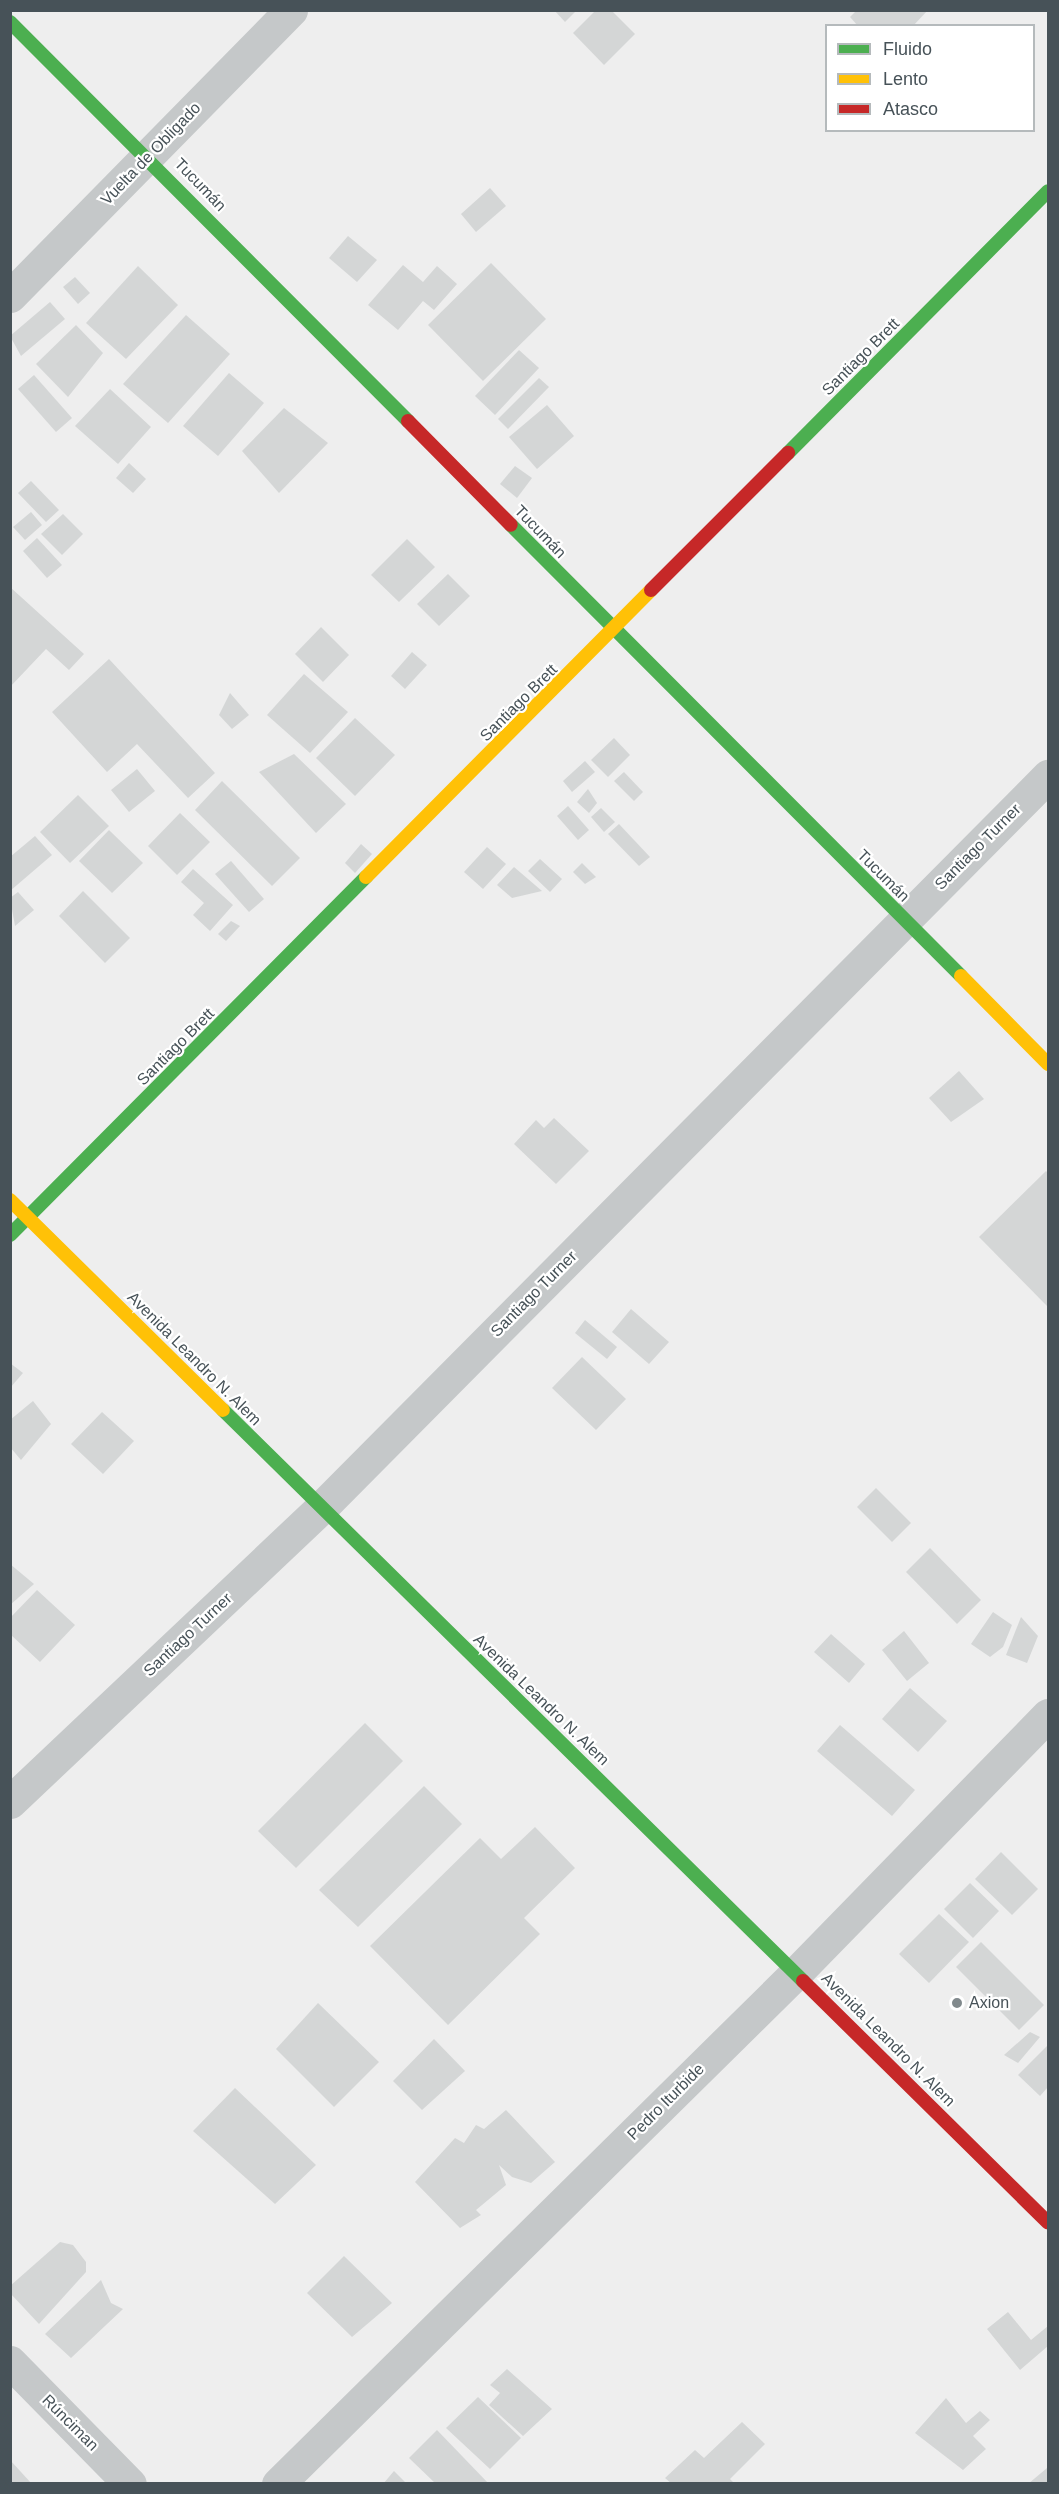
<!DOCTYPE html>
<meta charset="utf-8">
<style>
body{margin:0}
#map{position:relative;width:1059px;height:2494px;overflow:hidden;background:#eee;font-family:Arial,sans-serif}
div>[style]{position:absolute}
.building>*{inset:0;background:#d4d6d6}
.street>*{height:33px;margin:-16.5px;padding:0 16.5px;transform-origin:16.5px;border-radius:16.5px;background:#c5c8c9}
.fast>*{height:14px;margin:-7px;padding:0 7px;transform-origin:7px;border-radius:7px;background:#4caf50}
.slow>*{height:14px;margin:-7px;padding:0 7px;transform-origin:7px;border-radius:7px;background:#ffc107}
.jam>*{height:14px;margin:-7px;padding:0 7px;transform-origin:7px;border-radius:7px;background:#c62828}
.dots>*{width:16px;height:16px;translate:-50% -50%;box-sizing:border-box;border:3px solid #fff;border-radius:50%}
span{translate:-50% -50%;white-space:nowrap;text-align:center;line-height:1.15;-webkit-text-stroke:4.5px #fff;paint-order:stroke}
.street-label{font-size:16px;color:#475258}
.poi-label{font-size:16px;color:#475258}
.left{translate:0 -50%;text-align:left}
.frame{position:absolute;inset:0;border:12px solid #475258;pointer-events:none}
.legend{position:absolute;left:825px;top:24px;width:210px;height:108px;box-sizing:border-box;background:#fff;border:2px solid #b5babc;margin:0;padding:8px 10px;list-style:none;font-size:18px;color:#475258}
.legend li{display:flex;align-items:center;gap:12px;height:30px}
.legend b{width:30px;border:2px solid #b5babc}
</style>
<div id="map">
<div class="building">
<div style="clip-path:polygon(554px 10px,577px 10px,565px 22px)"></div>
<div style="clip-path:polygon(596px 10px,611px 10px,635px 34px,604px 65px,573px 33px)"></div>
<div style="clip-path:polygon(857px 10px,928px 10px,913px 26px,858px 26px,850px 17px)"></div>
<div style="clip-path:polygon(490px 188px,506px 206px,476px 232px,461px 214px)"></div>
<div style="clip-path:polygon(348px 236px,377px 260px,357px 282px,329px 258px)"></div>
<div style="clip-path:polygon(491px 263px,546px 319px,483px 381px,428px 325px)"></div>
<div style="clip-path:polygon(403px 265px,423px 282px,437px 266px,457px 284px,434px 310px,423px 301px,398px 330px,368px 305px)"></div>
<div style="clip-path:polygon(138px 266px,178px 305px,126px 359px,86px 323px)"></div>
<div style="clip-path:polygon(75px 277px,90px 293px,78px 304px,63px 287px)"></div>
<div style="clip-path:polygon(50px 302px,65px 319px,21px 356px,10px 336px)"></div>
<div style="clip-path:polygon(186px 315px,230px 354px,168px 423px,123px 384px)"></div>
<div style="clip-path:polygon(76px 325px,103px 353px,68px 397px,36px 364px)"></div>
<div style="clip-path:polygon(519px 350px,539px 368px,495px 415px,475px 396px)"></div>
<div style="clip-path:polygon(229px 373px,264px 403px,218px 456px,183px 426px)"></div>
<div style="clip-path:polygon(34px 375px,72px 418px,56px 432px,18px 389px)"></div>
<div style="clip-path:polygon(539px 378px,549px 387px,508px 429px,498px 419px)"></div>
<div style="clip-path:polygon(110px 389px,151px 427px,118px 464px,75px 426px)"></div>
<div style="clip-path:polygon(547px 405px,574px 436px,537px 469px,509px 437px)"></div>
<div style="clip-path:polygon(284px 408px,328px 443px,279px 493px,242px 451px)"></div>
<div style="clip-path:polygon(129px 463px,146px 479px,133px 493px,116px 478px)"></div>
<div style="clip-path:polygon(515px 466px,532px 478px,517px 498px,500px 484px)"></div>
<div style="clip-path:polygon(31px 481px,59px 510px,46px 522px,18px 493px)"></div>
<div style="clip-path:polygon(31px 512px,42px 525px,25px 540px,13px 527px)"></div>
<div style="clip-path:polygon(63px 514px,83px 534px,62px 555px,41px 534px)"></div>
<div style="clip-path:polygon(37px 538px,62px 565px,47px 578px,23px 551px)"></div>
<div style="clip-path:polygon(407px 539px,435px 567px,399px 602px,371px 575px)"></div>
<div style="clip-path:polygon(448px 574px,470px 596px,439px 626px,417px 604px)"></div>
<div style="clip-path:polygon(10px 587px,84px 654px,69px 670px,46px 649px,10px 687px)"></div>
<div style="clip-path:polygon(321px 627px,349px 655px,323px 682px,295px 654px)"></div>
<div style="clip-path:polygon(412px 652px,427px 665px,405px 689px,391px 676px)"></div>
<div style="clip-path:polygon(109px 659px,215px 773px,188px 798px,137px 744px,107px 772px,52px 712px)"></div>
<div style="clip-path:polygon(304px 674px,348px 712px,310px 753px,267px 715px)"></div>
<div style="clip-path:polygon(230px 693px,249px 715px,232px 729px,219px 715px)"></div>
<div style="clip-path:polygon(355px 718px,395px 755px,355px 796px,316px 758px)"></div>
<div style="clip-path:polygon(614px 738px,630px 755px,608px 777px,591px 760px)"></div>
<div style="clip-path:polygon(294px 754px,346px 804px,316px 833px,259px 772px)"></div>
<div style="clip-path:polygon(585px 761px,595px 772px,572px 792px,563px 781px)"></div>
<div style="clip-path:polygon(137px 769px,155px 791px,129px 812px,111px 790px)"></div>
<div style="clip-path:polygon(624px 772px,643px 792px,634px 801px,614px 781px)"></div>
<div style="clip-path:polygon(222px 781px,300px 858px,272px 886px,195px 810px)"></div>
<div style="clip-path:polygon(588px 789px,597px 803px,589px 813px,577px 802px)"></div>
<div style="clip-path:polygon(78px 795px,109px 826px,70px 863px,40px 832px)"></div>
<div style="clip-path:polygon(568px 806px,589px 830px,578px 840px,557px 816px)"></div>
<div style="clip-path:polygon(601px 808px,615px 822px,604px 832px,591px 817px)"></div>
<div style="clip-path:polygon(180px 813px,210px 842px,177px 875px,148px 846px)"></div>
<div style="clip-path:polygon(619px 824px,650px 857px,639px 866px,608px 834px)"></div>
<div style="clip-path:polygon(109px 830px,143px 863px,112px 893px,79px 861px)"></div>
<div style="clip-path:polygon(35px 836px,52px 855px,10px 891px,10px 857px)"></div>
<div style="clip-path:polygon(361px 844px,372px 854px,355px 873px,345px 863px)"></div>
<div style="clip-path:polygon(487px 847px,506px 864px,483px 889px,464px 872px)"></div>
<div style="clip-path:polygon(540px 859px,562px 879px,550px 892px,528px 871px)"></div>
<div style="clip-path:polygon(231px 861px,264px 899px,249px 912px,215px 874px)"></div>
<div style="clip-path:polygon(582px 863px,596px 877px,585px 884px,573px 872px)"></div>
<div style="clip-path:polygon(514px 867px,542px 891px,512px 898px,497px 885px)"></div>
<div style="clip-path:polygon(193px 869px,233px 905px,210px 931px,193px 915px,204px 903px,181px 882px)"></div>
<div style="clip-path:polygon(83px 891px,130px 938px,105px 963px,59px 916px)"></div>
<div style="clip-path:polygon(18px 892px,34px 910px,15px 926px,10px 898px)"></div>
<div style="clip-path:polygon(231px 921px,240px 926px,226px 941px,218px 934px)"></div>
<div style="clip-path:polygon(959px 1071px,984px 1099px,951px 1122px,929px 1098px)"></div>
<div style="clip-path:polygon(554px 1118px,589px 1151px,556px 1184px,514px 1144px,536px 1120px,544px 1128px)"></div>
<div style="clip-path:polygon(1046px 1171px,1048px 1173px,1048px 1307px,979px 1237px)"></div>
<div style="clip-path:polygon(631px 1309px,669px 1342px,649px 1364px,612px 1332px)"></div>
<div style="clip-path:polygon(585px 1320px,617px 1347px,607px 1359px,575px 1333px)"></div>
<div style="clip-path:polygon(582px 1357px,626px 1399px,596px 1430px,552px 1388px)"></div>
<div style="clip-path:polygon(10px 1363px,23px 1373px,10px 1388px)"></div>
<div style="clip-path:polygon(33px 1401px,51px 1424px,21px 1460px,10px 1447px,10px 1420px)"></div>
<div style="clip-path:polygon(102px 1412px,134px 1441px,103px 1474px,71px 1444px)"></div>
<div style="clip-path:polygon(876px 1488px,911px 1523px,892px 1542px,857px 1507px)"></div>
<div style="clip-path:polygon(930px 1548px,981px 1600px,957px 1624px,906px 1572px)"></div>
<div style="clip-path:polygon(10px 1564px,34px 1584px,10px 1605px)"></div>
<div style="clip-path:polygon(37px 1590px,75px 1625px,40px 1662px,10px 1634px,10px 1618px)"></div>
<div style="clip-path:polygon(993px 1612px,1012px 1625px,1003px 1647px,990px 1657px,971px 1644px)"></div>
<div style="clip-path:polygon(1021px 1617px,1038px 1636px,1027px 1663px,1006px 1655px)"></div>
<div style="clip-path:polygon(904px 1631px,929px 1663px,907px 1681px,882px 1650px)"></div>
<div style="clip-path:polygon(831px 1634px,865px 1664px,849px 1683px,814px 1652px)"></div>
<div style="clip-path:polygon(910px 1688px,947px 1721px,918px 1752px,882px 1719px)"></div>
<div style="clip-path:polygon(365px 1723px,403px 1761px,296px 1868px,258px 1831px)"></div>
<div style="clip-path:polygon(840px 1725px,915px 1790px,892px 1816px,817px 1751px)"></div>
<div style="clip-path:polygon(424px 1786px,462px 1824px,358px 1927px,319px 1890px)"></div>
<div style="clip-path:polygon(535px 1827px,575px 1868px,524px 1918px,540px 1934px,448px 2025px,370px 1946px,480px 1838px,501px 1859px)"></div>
<div style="clip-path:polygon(1001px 1852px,1038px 1889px,1012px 1915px,975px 1879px)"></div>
<div style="clip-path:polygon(970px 1883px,999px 1911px,973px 1938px,944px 1909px)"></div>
<div style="clip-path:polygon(939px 1914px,969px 1942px,929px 1983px,899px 1954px)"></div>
<div style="clip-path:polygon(981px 1942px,1044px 2005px,1019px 2030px,956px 1967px)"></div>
<div style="clip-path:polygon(318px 2003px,379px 2062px,334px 2107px,276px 2049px)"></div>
<div style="clip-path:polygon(1030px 2032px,1040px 2037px,1018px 2063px,1004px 2055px)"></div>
<div style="clip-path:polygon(434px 2039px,465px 2071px,422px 2110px,393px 2081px)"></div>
<div style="clip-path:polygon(1048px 2045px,1048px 2087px,1040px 2096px,1018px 2075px)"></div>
<div style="clip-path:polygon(235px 2088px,316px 2165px,275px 2204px,193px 2131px)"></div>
<div style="clip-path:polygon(506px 2110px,555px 2162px,531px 2183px,512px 2177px,499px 2165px,506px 2185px,476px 2210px,481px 2215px,460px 2228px,415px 2182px,455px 2138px,464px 2143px,476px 2125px,484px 2129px)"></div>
<div style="clip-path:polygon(60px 2242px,73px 2245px,86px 2262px,86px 2272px,39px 2324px,10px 2293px,10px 2286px)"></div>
<div style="clip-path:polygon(344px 2256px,392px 2303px,352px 2337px,307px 2293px)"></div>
<div style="clip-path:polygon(101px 2280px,111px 2303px,123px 2309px,71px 2358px,45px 2334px)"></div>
<div style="clip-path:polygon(1008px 2312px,1031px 2340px,1048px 2326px,1048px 2346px,1020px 2370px,987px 2329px)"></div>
<div style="clip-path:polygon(507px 2369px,552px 2409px,523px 2436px,489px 2405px,500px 2393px,490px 2385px)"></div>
<div style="clip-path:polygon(478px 2397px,521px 2438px,490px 2469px,446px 2428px)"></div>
<div style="clip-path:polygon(946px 2398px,966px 2423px,980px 2411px,990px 2420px,973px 2436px,986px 2449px,963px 2470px,915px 2433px)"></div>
<div style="clip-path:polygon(742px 2422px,765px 2444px,730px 2479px,735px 2484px,672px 2484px,665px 2478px,695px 2450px,704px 2458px)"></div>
<div style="clip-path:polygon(437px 2430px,489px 2484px,436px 2484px,409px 2458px)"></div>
<div style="clip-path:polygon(10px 2460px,32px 2484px,10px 2484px)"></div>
<div style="clip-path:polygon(1047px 2468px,1048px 2484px,1028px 2484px)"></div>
<div style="clip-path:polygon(394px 2471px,407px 2484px,383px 2484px)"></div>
</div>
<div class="street">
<div style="left:10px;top:296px;width:401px;rotate:-45.5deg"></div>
<div style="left:10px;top:1802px;width:428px;rotate:-43.4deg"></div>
<div style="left:321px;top:1508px;width:1032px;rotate:-45.2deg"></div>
<div style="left:10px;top:2362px;width:171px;rotate:45.5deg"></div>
<div style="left:278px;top:2484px;width:729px;rotate:-44.61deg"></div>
<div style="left:797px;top:1972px;width:359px;rotate:-45.7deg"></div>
</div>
<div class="fast">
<div style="left:10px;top:22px;width:564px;rotate:45.07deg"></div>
<div style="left:788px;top:453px;width:369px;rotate:-45.2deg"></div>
<div style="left:511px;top:525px;width:637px;rotate:45.06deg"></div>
<div style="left:10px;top:1235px;width:505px;rotate:-45.16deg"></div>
<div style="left:223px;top:1410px;width:814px;rotate:44.55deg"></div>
</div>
<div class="slow">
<div style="left:366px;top:877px;width:404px;rotate:-45.2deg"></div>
<div style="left:961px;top:976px;width:124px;rotate:45.3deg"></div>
<div style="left:10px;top:1200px;width:299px;rotate:44.6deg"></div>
</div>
<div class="jam">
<div style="left:408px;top:421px;width:146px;rotate:45.3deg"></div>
<div style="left:651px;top:590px;width:194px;rotate:-45deg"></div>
<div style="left:803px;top:1981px;width:344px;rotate:44.6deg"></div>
</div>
<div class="dots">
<div style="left:957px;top:2003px;background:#81898c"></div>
</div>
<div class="street-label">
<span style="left:151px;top:154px;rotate:-46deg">Vuelta de Obligado</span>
<span style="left:200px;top:185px;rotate:46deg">Tucumán</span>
<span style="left:861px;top:357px;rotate:-45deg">Santiago Brett</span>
<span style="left:540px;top:532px;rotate:46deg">Tucumán</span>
<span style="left:519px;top:703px;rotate:-45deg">Santiago Brett</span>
<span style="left:978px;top:847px;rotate:-45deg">Santiago Turner</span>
<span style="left:883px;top:876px;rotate:45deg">Tucumán</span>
<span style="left:176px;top:1047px;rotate:-45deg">Santiago Brett</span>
<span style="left:534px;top:1294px;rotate:-45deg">Santiago Turner</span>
<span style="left:194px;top:1359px;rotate:45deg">Avenida Leandro N. Alem</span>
<span style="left:188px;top:1635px;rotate:-43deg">Santiago Turner</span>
<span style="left:541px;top:1700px;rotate:44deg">Avenida Leandro N. Alem</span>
<span style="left:888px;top:2040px;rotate:45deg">Avenida Leandro N. Alem</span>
<span style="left:666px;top:2102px;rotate:-45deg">Pedro Iturbide</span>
<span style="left:70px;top:2423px;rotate:45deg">Rúnciman</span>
</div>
<div class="poi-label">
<span class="left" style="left:969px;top:2003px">Axion</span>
</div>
<div class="frame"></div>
<ul class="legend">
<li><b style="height:8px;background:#4caf50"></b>Fluido</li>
<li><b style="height:8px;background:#ffc107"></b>Lento</li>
<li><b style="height:8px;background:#c62828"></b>Atasco</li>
</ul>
</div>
